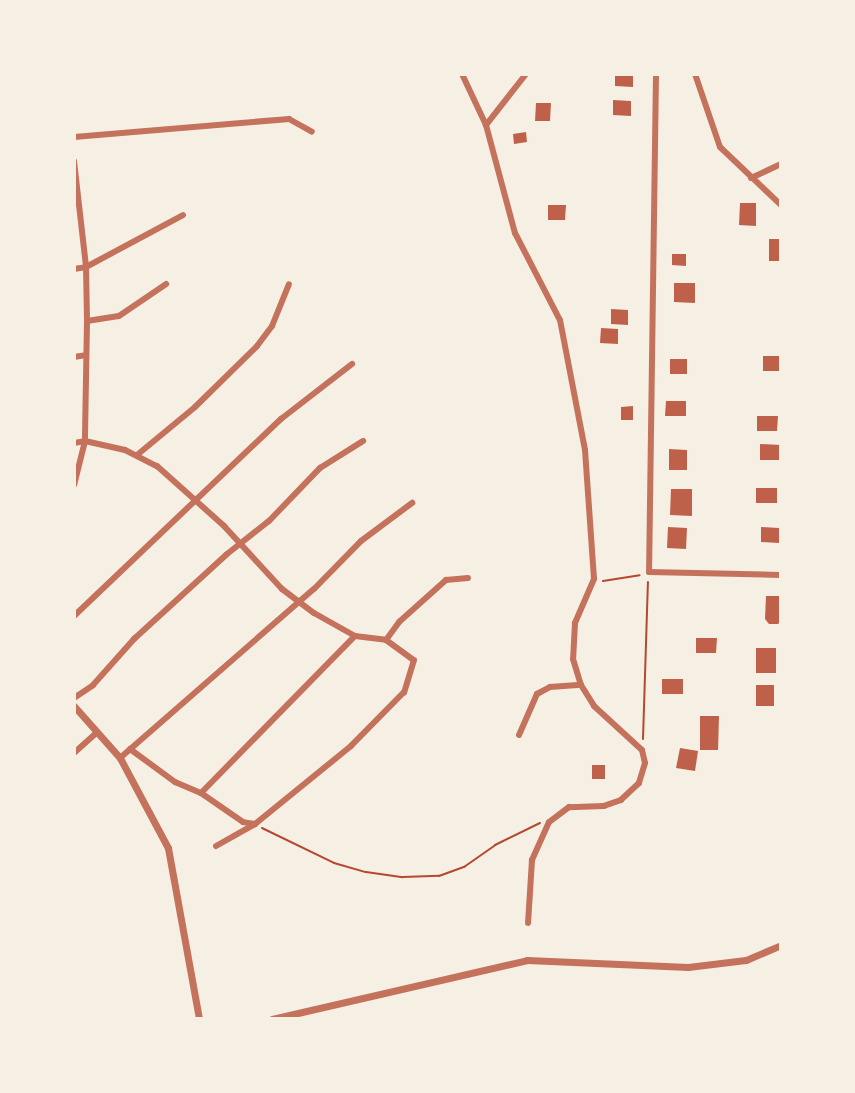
<!DOCTYPE html>
<style>
body{margin:0}
#map{position:relative;width:855px;height:1093px;overflow:hidden;background:#f6efe4;font-family:"PT Serif",serif}
div>[style]{position:absolute}
.building>*{inset:0;background:#bf614a}
.path>*{height:2px;margin:-1px;padding:0 1px;transform-origin:1px;border-radius:1px;background:#b5482f}
.minor>*{height:6px;margin:-3px;padding:0 3px;transform-origin:3px;border-radius:3px;background:#c5725c}
.tertiary>*{height:7px;margin:-3.5px;padding:0 3.5px;transform-origin:3.5px;border-radius:3.5px;background:#c5725c}
span{translate:-50% -50%;white-space:nowrap;text-align:center;line-height:1.15;-webkit-text-stroke:8px #f6efe4;paint-order:stroke}
.frame{position:absolute;inset:0;border:76px solid #f6efe4;pointer-events:none}
</style>
<div id="map">
<div class="building">
<div style="clip-path:polygon(615px 74px,633px 74px,633px 87px,615px 86px)"></div>
<div style="clip-path:polygon(613px 100px,631px 101px,631px 116px,613px 115px)"></div>
<div style="clip-path:polygon(536px 103px,551px 103px,550px 121px,535px 121px)"></div>
<div style="clip-path:polygon(526px 132px,527px 142px,514px 144px,513px 134px)"></div>
<div style="clip-path:polygon(740px 203px,756px 203px,756px 226px,739px 225px)"></div>
<div style="clip-path:polygon(548px 205px,566px 205px,565px 220px,548px 220px)"></div>
<div style="clip-path:polygon(769px 239px,781px 239px,781px 261px,769px 261px)"></div>
<div style="clip-path:polygon(672px 254px,686px 254px,686px 266px,672px 265px)"></div>
<div style="clip-path:polygon(674px 283px,695px 283px,695px 303px,674px 302px)"></div>
<div style="clip-path:polygon(611px 309px,628px 310px,628px 325px,611px 324px)"></div>
<div style="clip-path:polygon(601px 328px,618px 329px,618px 344px,600px 343px)"></div>
<div style="clip-path:polygon(763px 356px,781px 356px,781px 371px,763px 371px)"></div>
<div style="clip-path:polygon(670px 359px,687px 359px,687px 374px,670px 374px)"></div>
<div style="clip-path:polygon(666px 401px,686px 401px,686px 416px,665px 416px)"></div>
<div style="clip-path:polygon(633px 406px,633px 420px,621px 420px,621px 407px)"></div>
<div style="clip-path:polygon(757px 416px,778px 416px,777px 431px,757px 431px)"></div>
<div style="clip-path:polygon(760px 444px,781px 445px,780px 460px,760px 460px)"></div>
<div style="clip-path:polygon(669px 449px,687px 450px,687px 470px,669px 470px)"></div>
<div style="clip-path:polygon(756px 488px,777px 488px,777px 503px,756px 503px)"></div>
<div style="clip-path:polygon(671px 489px,692px 489px,692px 516px,670px 515px)"></div>
<div style="clip-path:polygon(668px 527px,687px 528px,686px 549px,667px 548px)"></div>
<div style="clip-path:polygon(761px 527px,779px 528px,779px 543px,761px 542px)"></div>
<div style="clip-path:polygon(766px 596px,781px 596px,781px 621px,778px 624px,769px 624px,765px 619px)"></div>
<div style="clip-path:polygon(696px 638px,717px 638px,716px 653px,696px 653px)"></div>
<div style="clip-path:polygon(756px 648px,776px 648px,776px 673px,756px 673px)"></div>
<div style="clip-path:polygon(662px 679px,683px 679px,683px 694px,662px 694px)"></div>
<div style="clip-path:polygon(756px 685px,774px 685px,774px 706px,756px 706px)"></div>
<div style="clip-path:polygon(700px 716px,719px 716px,718px 750px,700px 750px)"></div>
<div style="clip-path:polygon(680px 748px,698px 751px,695px 771px,676px 768px)"></div>
<div style="clip-path:polygon(592px 765px,605px 765px,605px 779px,592px 779px)"></div>
</div>
<div class="path">
<div style="left:603px;top:581px;width:37px;rotate:-9deg"></div>
<div style="left:643px;top:739px;width:157px;rotate:-88.2deg"></div>
<div style="left:262px;top:828px;width:80px;rotate:25.9deg"></div>
<div style="left:334px;top:863px;width:33px;rotate:16deg"></div>
<div style="left:366px;top:872px;width:37px;rotate:8deg"></div>
<div style="left:403px;top:877px;width:36px;rotate:-2deg"></div>
<div style="left:439px;top:876px;width:27px;rotate:-20deg"></div>
<div style="left:464px;top:867px;width:38px;rotate:-35deg"></div>
<div style="left:495px;top:845px;width:50px;rotate:-26.1deg"></div>
</div>
<div class="minor">
<div style="left:462px;top:74px;width:56px;rotate:64.8deg"></div>
<div style="left:526px;top:74px;width:65px;rotate:128.1deg"></div>
<div style="left:486px;top:125px;width:112px;rotate:75deg"></div>
<div style="left:515px;top:233px;width:98px;rotate:62.7deg"></div>
<div style="left:560px;top:320px;width:132px;rotate:79.1deg"></div>
<div style="left:585px;top:450px;width:129px;rotate:86deg"></div>
<div style="left:594px;top:579px;width:48px;rotate:113.4deg"></div>
<div style="left:575px;top:623px;width:36px;rotate:93deg"></div>
<div style="left:573px;top:659px;width:27px;rotate:73deg"></div>
<div style="left:581px;top:685px;width:25px;rotate:58deg"></div>
<div style="left:594px;top:706px;width:65px;rotate:42.5deg"></div>
<div style="left:642px;top:750px;width:13px;rotate:77deg"></div>
<div style="left:645px;top:763px;width:21px;rotate:107deg"></div>
<div style="left:639px;top:783px;width:25px;rotate:137deg"></div>
<div style="left:621px;top:800px;width:18px;rotate:161deg"></div>
<div style="left:604px;top:806px;width:35px;rotate:178deg"></div>
<div style="left:569px;top:807px;width:25px;rotate:143deg"></div>
<div style="left:549px;top:822px;width:42px;rotate:114.1deg"></div>
<div style="left:532px;top:860px;width:63px;rotate:93.6deg"></div>
<div style="left:656px;top:74px;width:498px;rotate:90.8deg"></div>
<div style="left:649px;top:572px;width:132px;rotate:1.3deg"></div>
<div style="left:695px;top:74px;width:77px;rotate:71.1deg"></div>
<div style="left:720px;top:147px;width:84px;rotate:43.6deg"></div>
<div style="left:74px;top:137px;width:216px;rotate:-4.8deg"></div>
<div style="left:289px;top:119px;width:26px;rotate:29deg"></div>
<div style="left:74px;top:161px;width:107px;rotate:83.5deg"></div>
<div style="left:86px;top:267px;width:54px;rotate:88.9deg"></div>
<div style="left:87px;top:321px;width:120px;rotate:91deg"></div>
<div style="left:85px;top:441px;width:45px;rotate:104deg"></div>
<div style="left:751px;top:178px;width:33px;rotate:-25deg"></div>
<div style="left:74px;top:269px;width:12px;rotate:-9deg"></div>
<div style="left:86px;top:267px;width:110px;rotate:-28.2deg"></div>
<div style="left:87px;top:321px;width:32px;rotate:-9deg"></div>
<div style="left:119px;top:316px;width:57px;rotate:-34.2deg"></div>
<div style="left:74px;top:357px;width:12px;rotate:-9deg"></div>
<div style="left:74px;top:443px;width:11px;rotate:-10deg"></div>
<div style="left:85px;top:441px;width:41px;rotate:12.7deg"></div>
<div style="left:125px;top:450px;width:36px;rotate:27deg"></div>
<div style="left:157px;top:466px;width:90px;rotate:41.8deg"></div>
<div style="left:224px;top:526px;width:86px;rotate:47.4deg"></div>
<div style="left:282px;top:589px;width:40px;rotate:37deg"></div>
<div style="left:314px;top:613px;width:47px;rotate:29.3deg"></div>
<div style="left:355px;top:636px;width:31px;rotate:7deg"></div>
<div style="left:386px;top:640px;width:34px;rotate:36deg"></div>
<div style="left:414px;top:660px;width:34px;rotate:107deg"></div>
<div style="left:404px;top:692px;width:76px;rotate:134.5deg"></div>
<div style="left:351px;top:746px;width:124px;rotate:140.9deg"></div>
<div style="left:255px;top:824px;width:12px;rotate:-171deg"></div>
<div style="left:243px;top:822px;width:51px;rotate:-145.4deg"></div>
<div style="left:137px;top:455px;width:75px;rotate:-39.6deg"></div>
<div style="left:195px;top:407px;width:87px;rotate:-44.5deg"></div>
<div style="left:257px;top:346px;width:25px;rotate:-53deg"></div>
<div style="left:272px;top:326px;width:45px;rotate:-68deg"></div>
<div style="left:74px;top:616px;width:286px;rotate:-43.6deg"></div>
<div style="left:281px;top:419px;width:90px;rotate:-37.8deg"></div>
<div style="left:386px;top:640px;width:22px;rotate:-54deg"></div>
<div style="left:399px;top:622px;width:63px;rotate:-41.8deg"></div>
<div style="left:446px;top:580px;width:22px;rotate:-5deg"></div>
<div style="left:74px;top:698px;width:23px;rotate:-34deg"></div>
<div style="left:93px;top:685px;width:62px;rotate:-48.3deg"></div>
<div style="left:134px;top:639px;width:126px;rotate:-42.4deg"></div>
<div style="left:227px;top:554px;width:53px;rotate:-38.2deg"></div>
<div style="left:269px;top:521px;width:74px;rotate:-46.1deg"></div>
<div style="left:320px;top:468px;width:51px;rotate:-32.1deg"></div>
<div style="left:519px;top:735px;width:45px;rotate:-66.3deg"></div>
<div style="left:537px;top:694px;width:15px;rotate:-28deg"></div>
<div style="left:550px;top:687px;width:31px;rotate:-4deg"></div>
<div style="left:130px;top:749px;width:56px;rotate:36.3deg"></div>
<div style="left:175px;top:782px;width:28px;rotate:23deg"></div>
<div style="left:201px;top:793px;width:220px;rotate:-45.6deg"></div>
<div style="left:74px;top:753px;width:31px;rotate:-42deg"></div>
<div style="left:120px;top:758px;width:257px;rotate:-41.1deg"></div>
<div style="left:314px;top:589px;width:67px;rotate:-45.6deg"></div>
<div style="left:361px;top:541px;width:64px;rotate:-36.7deg"></div>
<div style="left:216px;top:846px;width:45px;rotate:-29.4deg"></div>
</div>
<div class="tertiary">
<div style="left:74px;top:706px;width:69px;rotate:48.5deg"></div>
<div style="left:120px;top:758px;width:102px;rotate:61.9deg"></div>
<div style="left:168px;top:848px;width:174px;rotate:79.7deg"></div>
<div style="left:272px;top:1019px;width:262px;rotate:-13deg"></div>
<div style="left:527px;top:960px;width:161px;rotate:2.5deg"></div>
<div style="left:688px;top:967px;width:58px;rotate:-6.9deg"></div>
<div style="left:746px;top:960px;width:38px;rotate:-23deg"></div>
</div>
<div class="frame"></div>
</div>
